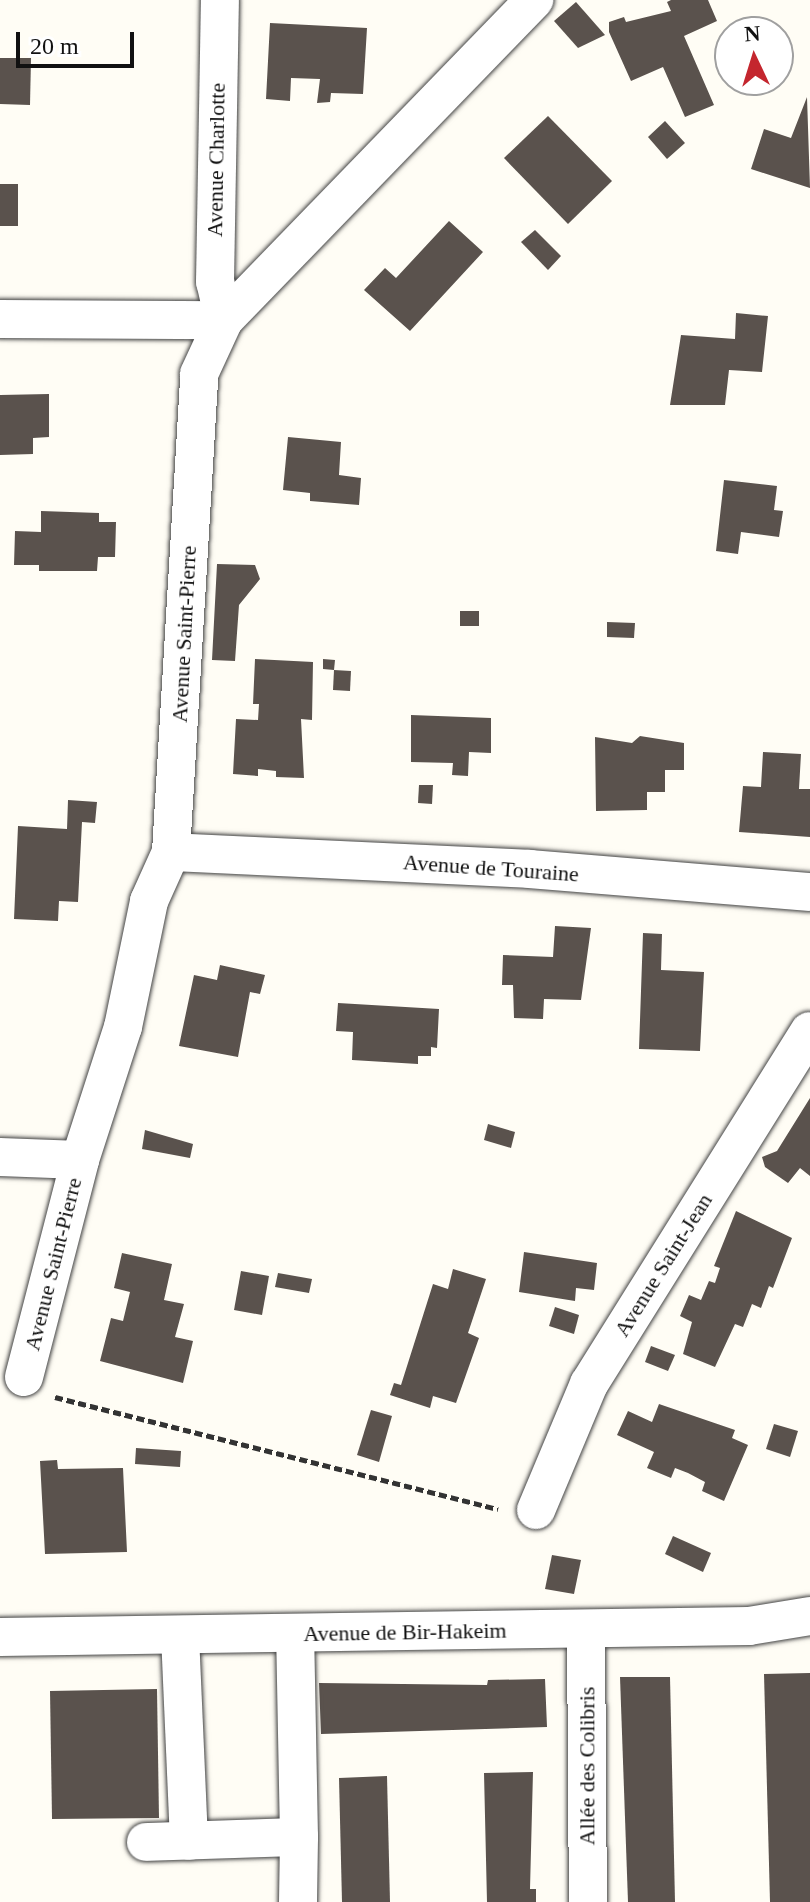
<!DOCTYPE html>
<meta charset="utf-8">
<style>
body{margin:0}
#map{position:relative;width:810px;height:1902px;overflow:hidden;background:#fffdf5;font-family:Georgia,serif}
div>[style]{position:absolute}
.building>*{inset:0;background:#5a524d}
.path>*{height:5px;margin-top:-2.5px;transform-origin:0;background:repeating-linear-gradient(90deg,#333 0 8px,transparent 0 12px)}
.roads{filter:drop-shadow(0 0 2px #444) drop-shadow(0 0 2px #444)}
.minor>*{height:38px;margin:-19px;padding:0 19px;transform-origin:19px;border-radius:19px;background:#fff}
span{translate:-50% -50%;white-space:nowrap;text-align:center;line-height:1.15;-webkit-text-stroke:8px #fff;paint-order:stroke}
.street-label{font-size:22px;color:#111}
.north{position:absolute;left:714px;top:16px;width:80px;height:80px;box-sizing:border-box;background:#fff;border:2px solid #a0a0a0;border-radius:50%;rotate:356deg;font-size:22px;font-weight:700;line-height:32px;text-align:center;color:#111}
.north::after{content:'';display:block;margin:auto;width:28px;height:36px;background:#c4262e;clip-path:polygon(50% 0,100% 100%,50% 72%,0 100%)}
.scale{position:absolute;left:16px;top:32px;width:118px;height:36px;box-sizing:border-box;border:4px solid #111;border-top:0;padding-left:10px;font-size:24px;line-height:28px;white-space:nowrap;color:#111;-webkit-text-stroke:6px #fff;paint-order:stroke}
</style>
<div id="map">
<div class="building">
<div style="clip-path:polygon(671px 0,708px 0,717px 21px,684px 36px,714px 105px,685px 117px,663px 67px,631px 81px,609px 32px,609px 22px,624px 17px,626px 22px,671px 11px,667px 2px)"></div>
<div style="clip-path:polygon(576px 2px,605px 35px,578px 48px,554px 21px)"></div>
<div style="clip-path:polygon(270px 23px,367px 28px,363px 94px,331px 93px,330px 102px,317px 103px,320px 79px,291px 78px,290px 101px,266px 99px)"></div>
<div style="clip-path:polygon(0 58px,31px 58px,30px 105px,0 104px)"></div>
<div style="clip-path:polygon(807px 97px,810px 188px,751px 169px,764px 129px,791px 138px)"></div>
<div style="clip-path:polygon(548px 116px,612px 181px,568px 224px,504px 158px)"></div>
<div style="clip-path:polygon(665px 121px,685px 143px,667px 159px,648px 137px)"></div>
<div style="clip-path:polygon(0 184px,18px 184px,18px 226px,0 226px)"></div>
<div style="clip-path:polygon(449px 221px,483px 252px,410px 331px,364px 290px,385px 268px,396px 278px)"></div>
<div style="clip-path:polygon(535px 230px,561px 256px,548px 270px,521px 242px)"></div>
<div style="clip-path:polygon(736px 313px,768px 316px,762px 372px,729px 370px,725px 405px,670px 405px,681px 335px,735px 339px)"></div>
<div style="clip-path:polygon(49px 394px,49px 437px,33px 438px,33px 454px,0 455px,0 395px)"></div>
<div style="clip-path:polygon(288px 437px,341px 442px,339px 475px,361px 478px,359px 505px,310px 501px,310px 493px,283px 490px)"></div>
<div style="clip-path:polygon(724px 480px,777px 486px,774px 510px,783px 511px,779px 537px,741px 532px,738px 554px,716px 551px)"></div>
<div style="clip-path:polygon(41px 511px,99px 513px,99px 522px,116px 522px,115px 557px,98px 557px,97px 571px,39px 571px,39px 565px,14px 565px,15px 531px,41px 532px)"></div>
<div style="clip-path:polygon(217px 564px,255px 565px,260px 579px,239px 605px,235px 661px,212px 660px)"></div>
<div style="clip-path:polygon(460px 611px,479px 611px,479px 626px,460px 626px)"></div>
<div style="clip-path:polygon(607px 622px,635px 623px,634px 638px,607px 637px)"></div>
<div style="clip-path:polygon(255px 659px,313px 662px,312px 720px,301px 719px,304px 778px,276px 777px,276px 771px,258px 769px,258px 776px,233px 774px,236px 719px,258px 720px,259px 704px,253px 704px)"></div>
<div style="clip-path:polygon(323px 659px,335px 660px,334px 670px,323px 669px)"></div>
<div style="clip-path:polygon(334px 670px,351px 671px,350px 691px,333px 690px)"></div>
<div style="clip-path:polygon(411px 715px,491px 718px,491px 753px,469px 752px,468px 776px,452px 775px,453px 763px,411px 762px)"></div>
<div style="clip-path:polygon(640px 736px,684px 743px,684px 770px,665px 770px,665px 792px,647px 792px,647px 810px,596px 811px,595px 737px,632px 743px)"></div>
<div style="clip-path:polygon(763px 752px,801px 754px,799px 789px,810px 789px,810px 837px,739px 832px,743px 786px,761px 787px)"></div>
<div style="clip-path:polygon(419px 785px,433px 785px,432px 804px,418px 803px)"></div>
<div style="clip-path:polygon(68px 800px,97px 802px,95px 823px,82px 822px,78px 902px,59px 901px,58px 921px,14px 919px,18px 826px,67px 829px)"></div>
<div style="clip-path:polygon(555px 926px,591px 928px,581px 1000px,544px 999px,543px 1019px,514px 1018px,513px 985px,502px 985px,503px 955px,553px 957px)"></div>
<div style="clip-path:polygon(643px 933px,662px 934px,661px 970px,704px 972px,700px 1051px,639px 1049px)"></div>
<div style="clip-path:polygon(220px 965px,265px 975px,260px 994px,250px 992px,238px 1057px,179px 1046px,194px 975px,217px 980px)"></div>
<div style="clip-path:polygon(338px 1003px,439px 1009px,437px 1048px,431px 1047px,431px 1056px,418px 1056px,418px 1064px,352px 1060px,353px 1032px,336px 1031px)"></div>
<div style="clip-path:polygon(810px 1098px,810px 1176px,800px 1168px,788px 1183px,765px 1167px,762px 1157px,777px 1151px)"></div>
<div style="clip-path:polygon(488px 1124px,515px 1132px,511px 1148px,484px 1140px)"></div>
<div style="clip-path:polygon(145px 1130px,193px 1144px,190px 1158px,142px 1149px)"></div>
<div style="clip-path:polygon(736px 1211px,792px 1238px,773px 1288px,769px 1286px,761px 1308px,752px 1304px,743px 1327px,735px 1324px,715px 1367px,683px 1354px,692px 1322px,680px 1316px,689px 1295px,701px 1300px,709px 1281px,715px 1283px,720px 1268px,714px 1266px)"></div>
<div style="clip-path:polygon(524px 1252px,597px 1263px,594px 1290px,576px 1288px,575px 1301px,519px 1292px)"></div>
<div style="clip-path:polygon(122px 1253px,172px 1264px,164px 1300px,184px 1304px,175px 1337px,193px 1341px,183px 1383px,100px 1361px,111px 1318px,123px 1321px,130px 1292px,114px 1288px)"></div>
<div style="clip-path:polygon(453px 1269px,486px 1279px,468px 1333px,479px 1338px,456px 1403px,433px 1396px,430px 1408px,390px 1395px,394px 1383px,401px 1385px,433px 1284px,448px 1289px)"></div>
<div style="clip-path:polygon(241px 1271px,269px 1276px,262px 1315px,234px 1310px)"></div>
<div style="clip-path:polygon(278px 1273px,312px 1279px,309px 1293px,275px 1287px)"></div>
<div style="clip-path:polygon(555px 1307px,579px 1315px,574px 1334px,549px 1326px)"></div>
<div style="clip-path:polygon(651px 1346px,675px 1355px,668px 1371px,645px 1362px)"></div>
<div style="clip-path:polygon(659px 1404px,735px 1430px,732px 1438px,748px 1445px,724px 1501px,702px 1491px,705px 1482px,688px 1473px,675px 1468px,671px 1478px,647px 1468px,654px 1452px,617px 1435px,628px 1411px,652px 1422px)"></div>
<div style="clip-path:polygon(371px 1410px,392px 1416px,379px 1462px,357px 1455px)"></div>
<div style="clip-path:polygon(774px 1424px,798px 1431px,790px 1457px,766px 1449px)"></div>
<div style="clip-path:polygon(136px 1448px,181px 1451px,180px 1467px,135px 1464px)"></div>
<div style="clip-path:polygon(57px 1460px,58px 1469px,123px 1468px,127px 1552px,45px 1554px,40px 1461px)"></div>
<div style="clip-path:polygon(673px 1536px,711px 1553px,703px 1572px,665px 1554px)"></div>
<div style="clip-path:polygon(552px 1555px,581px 1560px,574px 1594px,545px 1589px)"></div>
<div style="clip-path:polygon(810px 1673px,810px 1902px,770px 1902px,764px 1674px)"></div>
<div style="clip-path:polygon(620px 1677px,670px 1677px,675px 1902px,628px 1902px)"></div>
<div style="clip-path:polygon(545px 1679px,547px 1727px,321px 1734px,319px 1683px,487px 1685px,488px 1680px)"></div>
<div style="clip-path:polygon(157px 1689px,159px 1818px,52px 1819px,50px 1691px)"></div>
<div style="clip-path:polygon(533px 1772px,530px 1889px,536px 1889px,536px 1902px,487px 1902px,484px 1773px)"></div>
<div style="clip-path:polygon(387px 1776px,390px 1902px,342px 1902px,339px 1778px)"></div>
</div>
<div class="path">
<div style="left:55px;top:1397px;width:457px;rotate:14.2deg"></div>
</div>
<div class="roads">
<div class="minor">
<div style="left:0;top:319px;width:224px;rotate:0.3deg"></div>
<div style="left:224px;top:320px;width:39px;rotate:-103deg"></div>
<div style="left:215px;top:282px;width:282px;rotate:-89deg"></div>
<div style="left:171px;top:852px;width:359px;rotate:2.7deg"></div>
<div style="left:530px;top:869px;width:281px;rotate:4.7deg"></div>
<div style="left:0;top:1157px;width:80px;rotate:2.1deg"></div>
<div style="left:24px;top:1377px;width:224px;rotate:-75.5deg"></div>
<div style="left:80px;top:1160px;width:140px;rotate:-72.1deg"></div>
<div style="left:123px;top:1027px;width:129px;rotate:-78.3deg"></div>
<div style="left:149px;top:901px;width:54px;rotate:-65.8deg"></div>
<div style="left:171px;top:852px;width:479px;rotate:-86.6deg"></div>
<div style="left:199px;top:374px;width:60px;rotate:-65.2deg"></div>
<div style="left:224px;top:320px;width:446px;rotate:-45.9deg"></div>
<div style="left:536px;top:1510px;width:137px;rotate:-67.2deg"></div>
<div style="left:589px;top:1384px;width:416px;rotate:-58deg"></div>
<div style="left:586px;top:1630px;width:272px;rotate:89.6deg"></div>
<div style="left:180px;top:1635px;width:206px;rotate:87.5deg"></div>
<div style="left:0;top:1637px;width:749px;rotate:-0.84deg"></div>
<div style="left:749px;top:1626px;width:62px;rotate:-9.3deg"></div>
<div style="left:146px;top:1842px;width:153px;rotate:-1.9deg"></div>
<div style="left:299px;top:1837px;width:204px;rotate:-91.1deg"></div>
<div style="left:298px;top:1902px;width:65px;rotate:-89.1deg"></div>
</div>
</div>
<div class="street-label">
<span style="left:216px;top:160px;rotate:-89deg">Avenue Charlotte</span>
<span style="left:184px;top:634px;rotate:-87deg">Avenue Saint-Pierre</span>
<span style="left:491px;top:868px;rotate:4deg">Avenue de Touraine</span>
<span style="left:53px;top:1264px;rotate:-76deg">Avenue Saint-Pierre</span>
<span style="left:663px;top:1265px;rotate:-58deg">Avenue Saint-Jean</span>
<span style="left:405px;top:1632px;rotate:-1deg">Avenue de Bir-Hakeim</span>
<span style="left:587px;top:1766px;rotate:-90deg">Allée des Colibris</span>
</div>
<div class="north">N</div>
<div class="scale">20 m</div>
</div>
